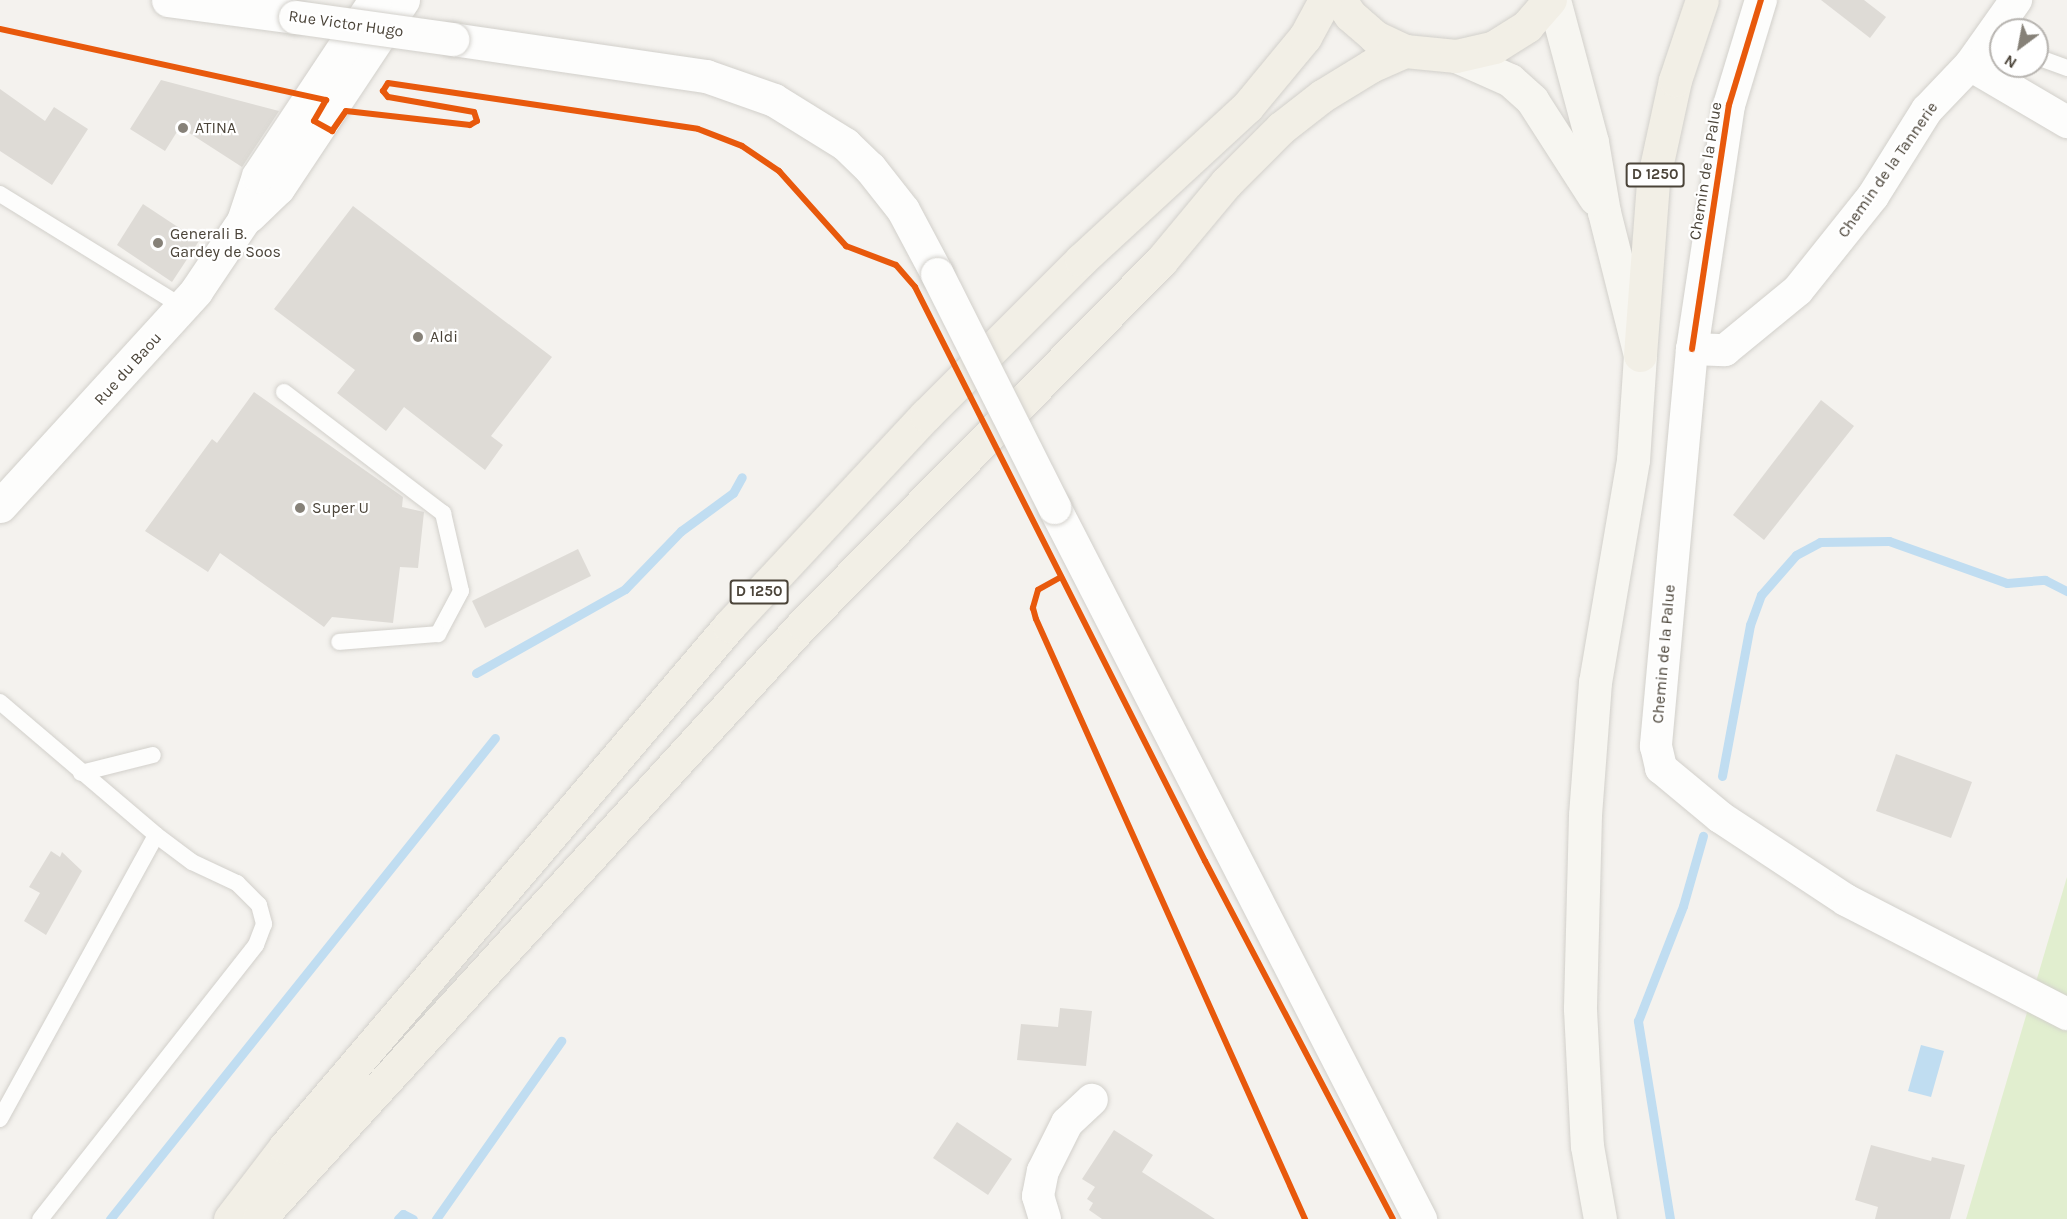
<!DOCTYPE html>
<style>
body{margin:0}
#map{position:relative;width:2067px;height:1219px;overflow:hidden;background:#f4f2ee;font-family:Karla,sans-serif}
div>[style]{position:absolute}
.green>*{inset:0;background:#e1eecf}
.water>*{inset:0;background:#c0ddf1}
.stream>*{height:9px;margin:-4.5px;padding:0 4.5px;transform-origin:4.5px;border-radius:4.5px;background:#c0ddf1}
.building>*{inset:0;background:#dedbd6}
.roads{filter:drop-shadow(0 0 2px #d2d0cb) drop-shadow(0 0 2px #d2d0cb)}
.service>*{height:16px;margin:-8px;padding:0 8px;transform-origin:8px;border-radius:8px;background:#fdfdfc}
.minor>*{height:32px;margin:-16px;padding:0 16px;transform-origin:16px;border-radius:16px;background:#fdfdfc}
.tertiary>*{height:33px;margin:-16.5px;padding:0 16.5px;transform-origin:16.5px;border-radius:16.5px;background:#fdfdfc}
.secondary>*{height:33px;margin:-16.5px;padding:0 16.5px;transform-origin:16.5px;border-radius:16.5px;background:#f7f6f1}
.primary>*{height:33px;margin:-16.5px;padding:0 16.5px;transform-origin:16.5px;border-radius:16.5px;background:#f2efe6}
.bridges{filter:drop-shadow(0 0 2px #d2d0cb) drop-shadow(0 0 2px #d2d0cb)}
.tertiary-bridge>*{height:33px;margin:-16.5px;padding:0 16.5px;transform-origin:16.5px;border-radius:16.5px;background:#fdfdfc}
.cycleway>*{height:6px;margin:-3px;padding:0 3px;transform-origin:3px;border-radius:3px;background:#e8590c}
.dots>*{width:16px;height:16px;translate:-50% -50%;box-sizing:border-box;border:3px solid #fff;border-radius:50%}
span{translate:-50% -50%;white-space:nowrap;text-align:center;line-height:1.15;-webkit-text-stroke:4.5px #fff;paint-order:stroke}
.shield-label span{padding:2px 4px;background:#fff;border:2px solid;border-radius:4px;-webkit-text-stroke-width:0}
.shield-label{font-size:15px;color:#4b4439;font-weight:700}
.street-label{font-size:16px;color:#4b4439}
.poi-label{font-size:16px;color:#4b4439}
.left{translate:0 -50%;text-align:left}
.north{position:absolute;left:1989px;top:18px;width:60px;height:60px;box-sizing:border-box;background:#fff;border:2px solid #b7b4b0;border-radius:50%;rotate:212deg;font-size:16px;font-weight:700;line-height:24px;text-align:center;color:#4b4439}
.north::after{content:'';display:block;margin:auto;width:21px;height:27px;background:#868178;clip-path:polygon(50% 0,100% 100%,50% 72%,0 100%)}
</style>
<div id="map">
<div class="green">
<div style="clip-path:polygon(2067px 877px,2067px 1219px,1966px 1219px)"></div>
</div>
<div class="water">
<div style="clip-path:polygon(1921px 1045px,1944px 1051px,1931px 1097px,1908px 1091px)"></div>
</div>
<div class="stream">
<div style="left:476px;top:673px;width:171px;rotate:-29.4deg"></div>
<div style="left:625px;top:589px;width:81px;rotate:-46deg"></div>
<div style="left:681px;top:531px;width:64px;rotate:-36.2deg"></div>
<div style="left:733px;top:493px;width:18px;rotate:-61deg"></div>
<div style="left:1722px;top:776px;width:154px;rotate:-79.5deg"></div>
<div style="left:1750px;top:625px;width:32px;rotate:-70deg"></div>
<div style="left:1761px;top:595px;width:53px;rotate:-48.8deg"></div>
<div style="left:1796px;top:555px;width:27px;rotate:-28deg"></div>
<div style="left:1820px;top:542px;width:69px;rotate:-0.8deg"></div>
<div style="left:1889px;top:541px;width:125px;rotate:19.6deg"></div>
<div style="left:2007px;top:583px;width:38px;rotate:-5deg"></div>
<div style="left:2045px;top:580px;width:25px;rotate:27deg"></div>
<div style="left:110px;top:1219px;width:616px;rotate:-51.33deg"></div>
<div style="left:398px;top:1219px;width:7px;rotate:-45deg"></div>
<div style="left:403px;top:1214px;width:11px;rotate:27deg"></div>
<div style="left:436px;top:1219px;width:218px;rotate:-54.9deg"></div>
<div style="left:1670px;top:1219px;width:201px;rotate:-99.2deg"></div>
<div style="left:1638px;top:1021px;width:123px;rotate:-68.6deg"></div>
<div style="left:1683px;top:906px;width:73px;rotate:-74.1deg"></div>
</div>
<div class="building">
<div style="clip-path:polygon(1821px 0,1864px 0,1886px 17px,1870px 38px)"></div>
<div style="clip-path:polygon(161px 80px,279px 111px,242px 167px,180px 127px,165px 151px,130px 129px)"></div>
<div style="clip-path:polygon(0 89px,45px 121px,54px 107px,88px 129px,52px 185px,0 151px)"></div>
<div style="clip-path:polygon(143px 204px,199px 241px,172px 282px,117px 245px)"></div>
<div style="clip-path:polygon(353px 206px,552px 357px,491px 436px,503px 445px,485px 470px,404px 407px,386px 431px,337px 393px,355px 370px,274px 309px)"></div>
<div style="clip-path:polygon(254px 392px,403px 497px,402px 507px,424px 512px,418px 568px,400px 567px,393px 623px,332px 617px,324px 627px,220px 553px,208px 572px,145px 531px,212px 439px,217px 443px)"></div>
<div style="clip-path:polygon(1821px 400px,1854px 426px,1764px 540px,1733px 515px)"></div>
<div style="clip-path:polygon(578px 549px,591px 576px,485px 628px,472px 601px)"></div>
<div style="clip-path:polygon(1896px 754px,1972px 782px,1951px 838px,1876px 811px)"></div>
<div style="clip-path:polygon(51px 851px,60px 857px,62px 852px,82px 871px,46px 935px,24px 921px,40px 893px,29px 887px)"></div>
<div style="clip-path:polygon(1060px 1008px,1092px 1011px,1086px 1066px,1017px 1060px,1021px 1024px,1058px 1027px)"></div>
<div style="clip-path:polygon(957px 1122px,1012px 1159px,988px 1195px,933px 1158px)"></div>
<div style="clip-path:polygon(1114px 1130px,1153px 1155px,1142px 1172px,1215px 1219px,1102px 1219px,1089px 1210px,1093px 1203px,1087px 1199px,1095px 1187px,1082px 1179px)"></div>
<div style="clip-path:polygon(1871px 1145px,1931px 1161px,1932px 1157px,1965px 1165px,1950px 1219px,1875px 1219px,1878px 1207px,1855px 1200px)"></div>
</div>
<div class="roads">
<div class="service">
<div style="left:2037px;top:57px;width:32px;rotate:20deg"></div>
<div style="left:0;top:194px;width:215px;rotate:31.7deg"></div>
<div style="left:284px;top:392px;width:200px;rotate:37.3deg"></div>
<div style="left:443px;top:513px;width:80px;rotate:77deg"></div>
<div style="left:461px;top:591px;width:49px;rotate:118.1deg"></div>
<div style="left:438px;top:634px;width:99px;rotate:175.4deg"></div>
<div style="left:0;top:702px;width:205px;rotate:40.4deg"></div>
<div style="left:156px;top:835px;width:45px;rotate:36.9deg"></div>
<div style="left:192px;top:862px;width:50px;rotate:25deg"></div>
<div style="left:237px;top:883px;width:31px;rotate:45deg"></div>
<div style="left:259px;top:905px;width:20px;rotate:75deg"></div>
<div style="left:264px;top:924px;width:22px;rotate:111deg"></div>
<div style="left:256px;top:945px;width:349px;rotate:128.2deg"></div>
<div style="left:81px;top:773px;width:74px;rotate:-14deg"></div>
<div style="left:0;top:1119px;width:324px;rotate:-61.2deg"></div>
</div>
<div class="minor">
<div style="left:1761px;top:0;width:110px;rotate:106.9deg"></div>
<div style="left:1729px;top:105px;width:247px;rotate:98.6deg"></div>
<div style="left:1692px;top:349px;width:399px;rotate:95.2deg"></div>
<div style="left:1656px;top:746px;width:23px;rotate:77deg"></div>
<div style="left:1661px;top:768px;width:77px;rotate:39.7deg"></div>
<div style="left:1720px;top:817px;width:151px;rotate:33.4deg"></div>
<div style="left:1846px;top:900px;width:249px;rotate:27.3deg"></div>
<div style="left:1970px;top:65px;width:80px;rotate:-54.7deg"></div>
<div style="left:1692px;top:349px;width:33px;rotate:2deg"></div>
<div style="left:1725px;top:350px;width:94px;rotate:-39.4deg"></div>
<div style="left:1798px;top:290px;width:120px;rotate:-51.4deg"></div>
<div style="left:1873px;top:196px;width:102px;rotate:-57.9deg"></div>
<div style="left:1927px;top:110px;width:62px;rotate:-46.3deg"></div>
<div style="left:1970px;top:65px;width:113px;rotate:30.4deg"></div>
<div style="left:1045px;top:1219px;width:24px;rotate:-107deg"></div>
<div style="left:1038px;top:1196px;width:25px;rotate:-79deg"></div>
<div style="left:1043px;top:1171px;width:54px;rotate:-63.4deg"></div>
<div style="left:1067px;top:1123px;width:34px;rotate:-43deg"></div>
</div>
<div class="tertiary">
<div style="left:168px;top:0;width:128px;rotate:7.6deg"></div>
<div style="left:452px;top:39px;width:257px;rotate:8.3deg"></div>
<div style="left:706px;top:76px;width:72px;rotate:19.4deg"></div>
<div style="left:774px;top:100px;width:84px;rotate:31.8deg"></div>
<div style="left:845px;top:144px;width:35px;rotate:44deg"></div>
<div style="left:870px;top:168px;width:53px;rotate:51.8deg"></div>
<div style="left:903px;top:210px;width:72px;rotate:62deg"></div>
<div style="left:249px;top:216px;width:40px;rotate:-44deg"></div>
<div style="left:278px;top:188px;width:226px;rotate:-56.4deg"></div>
<div style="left:0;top:506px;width:291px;rotate:-47.6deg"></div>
<div style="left:196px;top:291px;width:84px;rotate:-56.1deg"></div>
<div style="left:243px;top:221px;width:47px;rotate:-71.6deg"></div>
<div style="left:258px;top:176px;width:211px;rotate:-56.4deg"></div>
<div style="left:1054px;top:507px;width:801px;rotate:62.79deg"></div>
</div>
<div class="secondary">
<div style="left:1554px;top:0;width:147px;rotate:75deg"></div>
<div style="left:1592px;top:142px;width:71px;rotate:80.3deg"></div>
<div style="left:1604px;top:212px;width:147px;rotate:75.9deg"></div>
<div style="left:1640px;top:355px;width:105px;rotate:93.8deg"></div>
<div style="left:1633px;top:460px;width:225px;rotate:99.7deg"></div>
<div style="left:1595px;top:682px;width:133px;rotate:94.3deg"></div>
<div style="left:1585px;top:815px;width:194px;rotate:91.5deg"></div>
<div style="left:1580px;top:1009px;width:137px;rotate:87.1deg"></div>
<div style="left:1587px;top:1146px;width:74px;rotate:79.9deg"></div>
<div style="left:1456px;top:56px;width:59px;rotate:24deg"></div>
<div style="left:1510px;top:80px;width:30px;rotate:42deg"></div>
<div style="left:1532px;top:100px;width:117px;rotate:57.3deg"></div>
</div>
<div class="primary">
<div style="left:1340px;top:0;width:18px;rotate:56deg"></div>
<div style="left:1350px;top:15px;width:33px;rotate:41deg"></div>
<div style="left:1375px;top:37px;width:33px;rotate:25deg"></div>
<div style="left:1405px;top:51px;width:51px;rotate:5.6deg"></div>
<div style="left:1456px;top:56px;width:39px;rotate:-13deg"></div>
<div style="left:1494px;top:47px;width:39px;rotate:-32deg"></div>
<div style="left:1527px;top:26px;width:35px;rotate:-49deg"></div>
<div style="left:1640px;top:355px;width:174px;rotate:-85.7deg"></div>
<div style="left:1653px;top:181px;width:103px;rotate:-77.7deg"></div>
<div style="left:1675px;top:80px;width:84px;rotate:-71.4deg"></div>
<div style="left:230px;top:1219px;width:91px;rotate:-52.6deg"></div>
<div style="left:285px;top:1147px;width:685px;rotate:-49.56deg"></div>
<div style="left:729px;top:626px;width:289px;rotate:-47deg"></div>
<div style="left:926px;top:415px;width:219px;rotate:-45deg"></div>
<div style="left:1081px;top:260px;width:226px;rotate:-42.7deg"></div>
<div style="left:1247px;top:107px;width:91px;rotate:-50.4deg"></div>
<div style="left:1305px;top:37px;width:42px;rotate:-61.6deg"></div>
<div style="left:259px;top:1219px;width:806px;rotate:-47.56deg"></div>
<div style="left:803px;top:624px;width:510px;rotate:-45.4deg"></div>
<div style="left:1161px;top:261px;width:102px;rotate:-50.2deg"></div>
<div style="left:1226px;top:183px;width:78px;rotate:-45deg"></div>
<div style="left:1281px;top:128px;width:52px;rotate:-38deg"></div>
<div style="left:1322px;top:96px;width:57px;rotate:-31.5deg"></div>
<div style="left:1371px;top:66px;width:37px;rotate:-24deg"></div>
</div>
</div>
<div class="bridges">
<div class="tertiary-bridge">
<div style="left:295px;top:17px;width:159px;rotate:8deg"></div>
<div style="left:937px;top:274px;width:261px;rotate:63.3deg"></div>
</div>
</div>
<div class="cycleway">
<div style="left:0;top:29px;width:334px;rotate:12.3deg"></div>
<div style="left:326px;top:100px;width:24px;rotate:120deg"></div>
<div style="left:314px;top:121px;width:21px;rotate:29deg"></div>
<div style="left:332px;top:131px;width:24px;rotate:-55deg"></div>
<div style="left:346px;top:111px;width:125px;rotate:6.4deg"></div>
<div style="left:470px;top:125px;width:8px;rotate:-30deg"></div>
<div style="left:477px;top:121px;width:9px;rotate:-108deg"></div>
<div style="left:474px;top:112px;width:87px;rotate:-170.1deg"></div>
<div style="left:388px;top:97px;width:8px;rotate:-130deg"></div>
<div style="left:383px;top:91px;width:9px;rotate:-58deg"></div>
<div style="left:388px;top:83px;width:313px;rotate:8.4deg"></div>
<div style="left:698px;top:129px;width:47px;rotate:21.1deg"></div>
<div style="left:742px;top:146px;width:45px;rotate:34deg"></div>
<div style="left:779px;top:171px;width:101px;rotate:48.2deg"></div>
<div style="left:846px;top:246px;width:53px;rotate:20.8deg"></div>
<div style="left:896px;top:265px;width:29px;rotate:49deg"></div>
<div style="left:915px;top:287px;width:643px;rotate:63.2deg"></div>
<div style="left:1205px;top:861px;width:404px;rotate:62.3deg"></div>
<div style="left:1692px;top:349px;width:247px;rotate:-81.4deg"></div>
<div style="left:1729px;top:105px;width:110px;rotate:-73.1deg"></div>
<div style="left:1061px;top:577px;width:26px;rotate:151deg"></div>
<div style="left:1038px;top:590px;width:19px;rotate:106deg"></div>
<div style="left:1033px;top:608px;width:11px;rotate:75deg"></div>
<div style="left:1036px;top:619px;width:658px;rotate:65.85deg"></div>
</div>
<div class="dots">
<div style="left:183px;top:128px;background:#868178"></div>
<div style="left:158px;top:243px;background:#868178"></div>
<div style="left:418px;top:337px;background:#868178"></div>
<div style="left:300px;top:508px;background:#868178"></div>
</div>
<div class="shield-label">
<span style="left:1655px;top:175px">D 1250</span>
<span style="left:759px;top:592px">D 1250</span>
</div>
<div class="street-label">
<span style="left:346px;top:24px;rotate:8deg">Rue Victor Hugo</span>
<span style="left:1888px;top:170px;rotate:-55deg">Chemin de la Tannerie</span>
<span style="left:1706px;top:171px;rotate:-81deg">Chemin de la Palue</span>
<span style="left:128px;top:369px;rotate:-48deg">Rue du Baou</span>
<span style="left:1664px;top:654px;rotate:-85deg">Chemin de la Palue</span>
</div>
<div class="poi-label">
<span class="left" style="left:195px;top:128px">ATINA</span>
<span class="left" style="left:170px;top:243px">Generali B.<br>Gardey de Soos</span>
<span class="left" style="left:430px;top:337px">Aldi</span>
<span class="left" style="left:312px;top:508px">Super U</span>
</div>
<div class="north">N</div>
</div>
